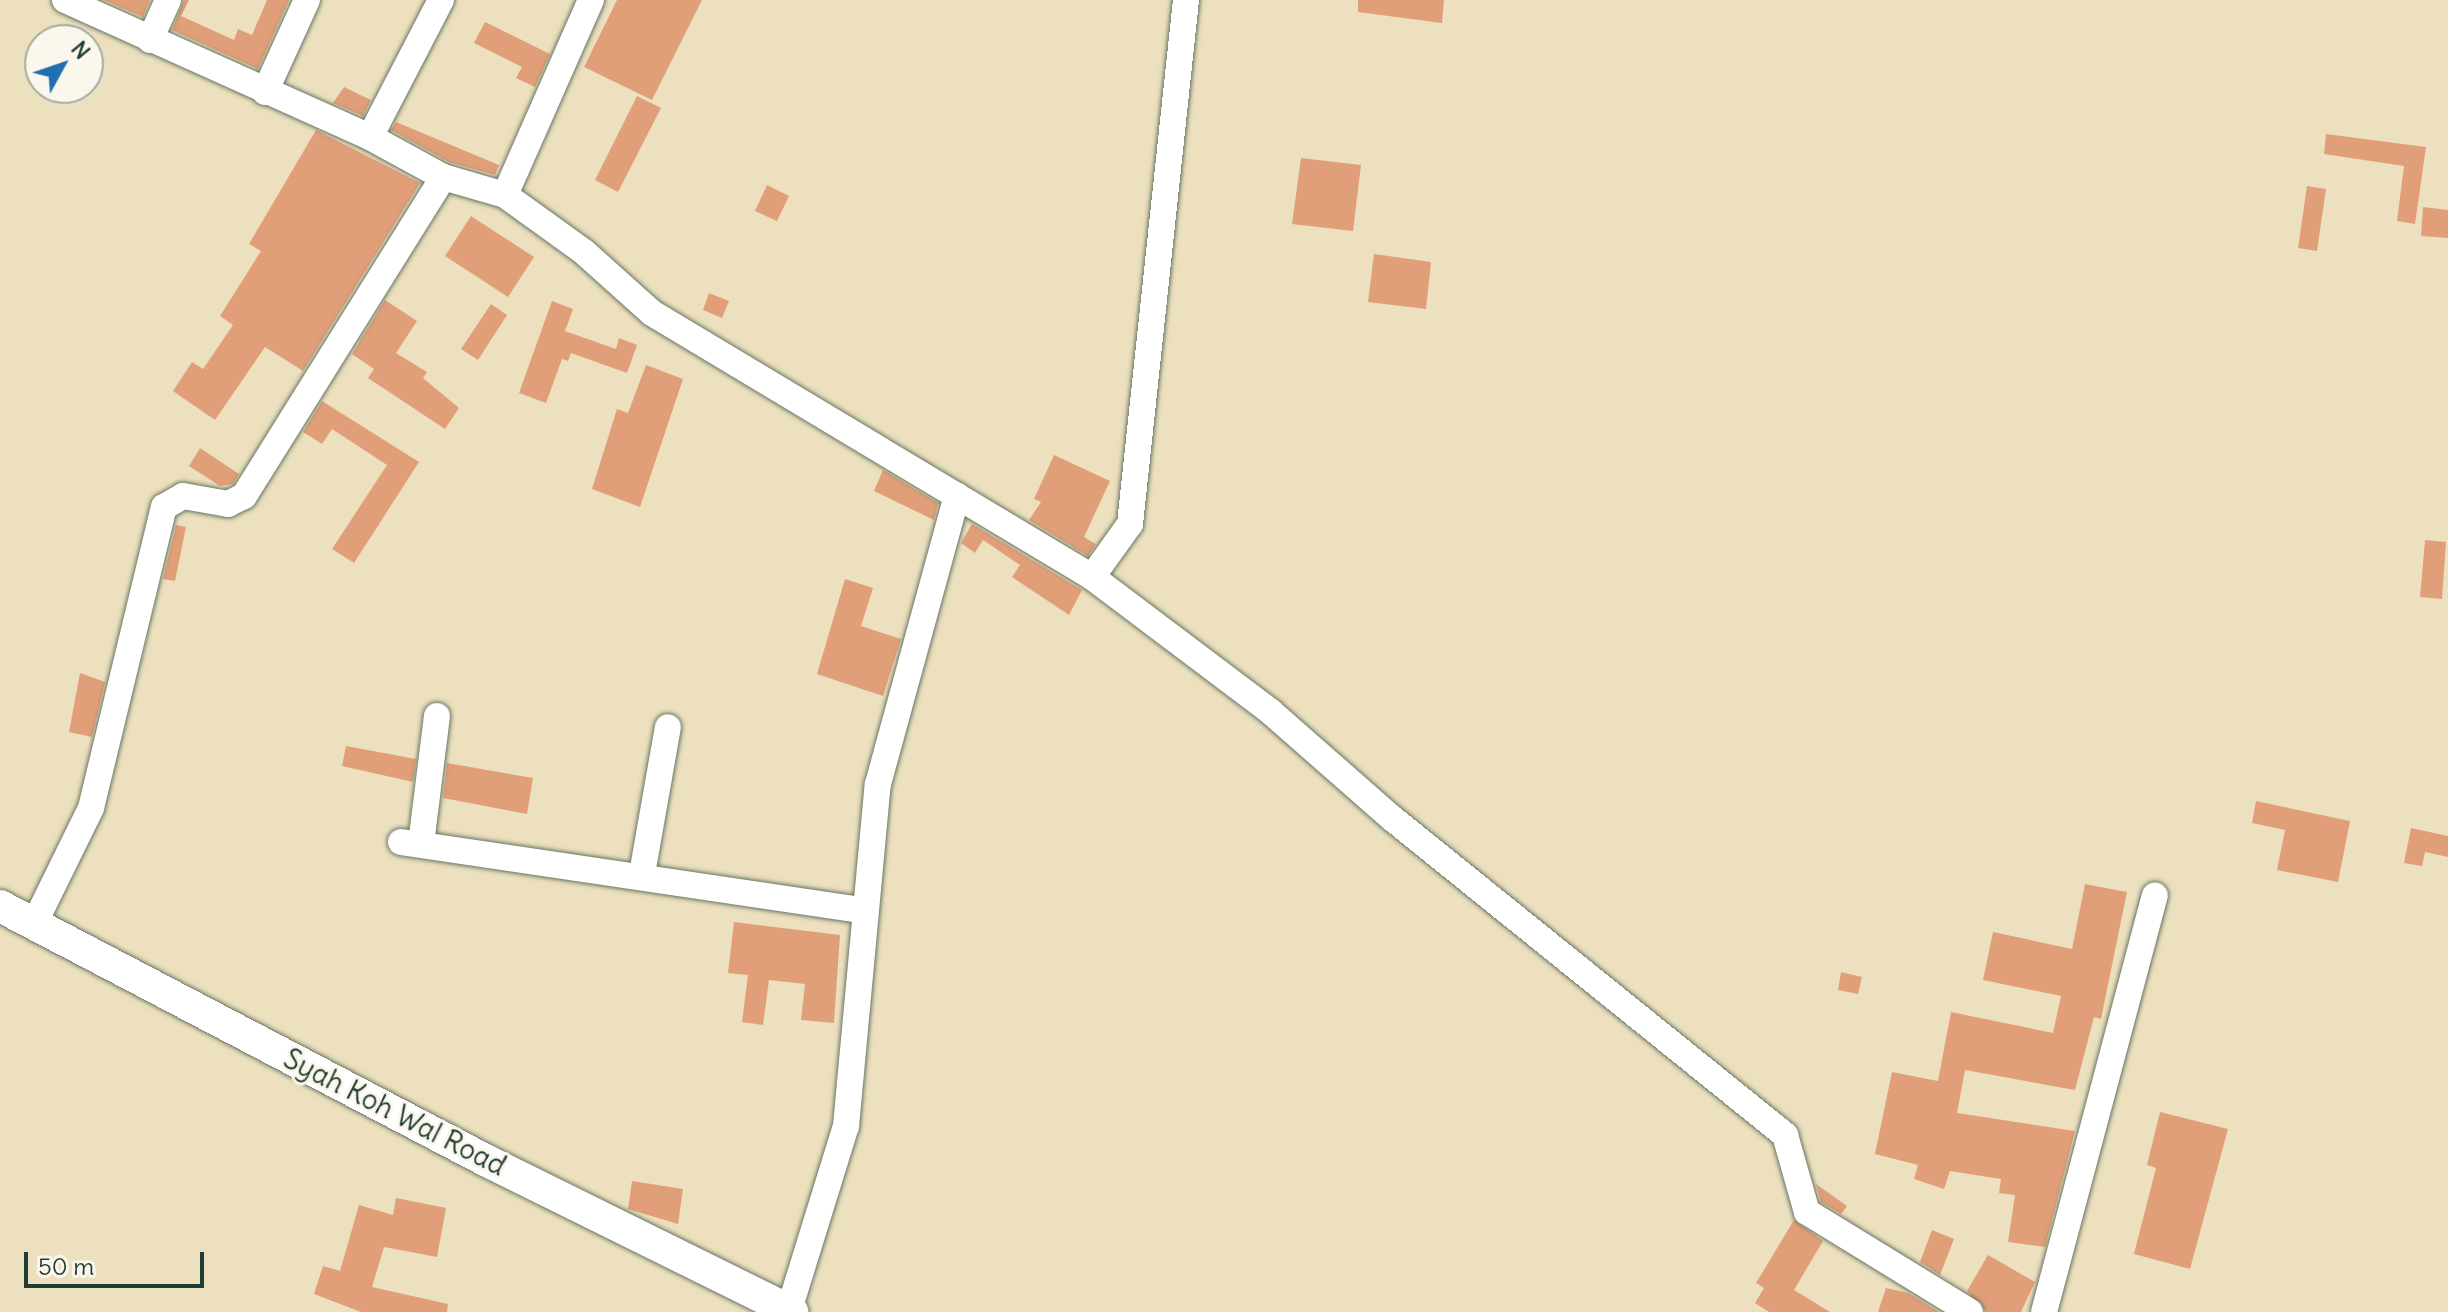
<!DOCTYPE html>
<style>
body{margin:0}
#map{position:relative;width:2448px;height:1312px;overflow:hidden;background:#ece0be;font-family:Delius,sans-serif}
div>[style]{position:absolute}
.building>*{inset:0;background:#e19f79}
.roads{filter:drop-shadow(0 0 2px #677664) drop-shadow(0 0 2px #677664)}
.minor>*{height:26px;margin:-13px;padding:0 13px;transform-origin:13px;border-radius:13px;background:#fff}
.tertiary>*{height:32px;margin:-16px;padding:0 16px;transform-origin:16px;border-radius:16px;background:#fff}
span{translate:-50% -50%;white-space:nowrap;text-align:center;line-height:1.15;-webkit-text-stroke:6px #fbf7ec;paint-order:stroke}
.street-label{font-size:28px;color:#1f3d34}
.north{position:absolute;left:24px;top:24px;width:80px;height:80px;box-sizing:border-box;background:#fbf7ec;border:2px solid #a3ada2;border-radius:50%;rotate:50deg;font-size:22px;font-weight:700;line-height:32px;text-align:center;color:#1f3d34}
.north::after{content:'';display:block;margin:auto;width:28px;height:36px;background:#1f6fb2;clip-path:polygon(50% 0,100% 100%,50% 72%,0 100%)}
.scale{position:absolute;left:24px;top:1252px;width:180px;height:36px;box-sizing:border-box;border:4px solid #1f3d34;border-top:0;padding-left:10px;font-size:24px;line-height:28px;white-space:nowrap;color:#1f3d34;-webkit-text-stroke:6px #fbf7ec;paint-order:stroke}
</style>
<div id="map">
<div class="building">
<div style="clip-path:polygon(104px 0,150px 0,143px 17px)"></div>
<div style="clip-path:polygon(184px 0,189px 0,181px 16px,234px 40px,238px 29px,252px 35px,267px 0,289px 0,258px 69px,172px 30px)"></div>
<div style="clip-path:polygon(617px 0,702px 0,652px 100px,584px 67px)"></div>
<div style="clip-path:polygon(1358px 0,1444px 0,1442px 23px,1358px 12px)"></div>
<div style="clip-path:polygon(485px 22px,550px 54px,535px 87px,516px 78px,522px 67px,474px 43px)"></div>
<div style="clip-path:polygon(344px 87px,371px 100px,363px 116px,333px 103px)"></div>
<div style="clip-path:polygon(637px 96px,661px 108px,618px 192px,595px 180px)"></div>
<div style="clip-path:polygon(396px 122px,499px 165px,495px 175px,449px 162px,391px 130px)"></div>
<div style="clip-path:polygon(316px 130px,420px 183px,303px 371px,265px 347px,215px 420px,173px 391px,192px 362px,203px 369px,233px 325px,220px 316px,261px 251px,249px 244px)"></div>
<div style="clip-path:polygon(2326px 134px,2426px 147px,2415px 224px,2397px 221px,2404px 166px,2324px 154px)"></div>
<div style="clip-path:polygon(1301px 158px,1361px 165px,1353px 231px,1292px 224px)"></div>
<div style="clip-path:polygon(767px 185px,789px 196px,777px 221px,755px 211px)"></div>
<div style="clip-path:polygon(2307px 186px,2326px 189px,2317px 251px,2298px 248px)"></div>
<div style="clip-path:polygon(2423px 207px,2448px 210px,2448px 238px,2421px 236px)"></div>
<div style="clip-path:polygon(471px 216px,534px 257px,508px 297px,445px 256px)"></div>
<div style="clip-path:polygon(1374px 254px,1431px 262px,1426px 309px,1368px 302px)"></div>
<div style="clip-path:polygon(709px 293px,729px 301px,722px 318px,703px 310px)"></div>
<div style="clip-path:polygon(385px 300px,417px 321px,396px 353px,427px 372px,423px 378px,459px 408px,445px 429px,368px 378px,374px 369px,352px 354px)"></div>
<div style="clip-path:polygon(552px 301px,573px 309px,565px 331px,616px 349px,619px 338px,637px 345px,627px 373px,571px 353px,568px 361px,562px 359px,546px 403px,519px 393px)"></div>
<div style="clip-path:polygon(491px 304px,507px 315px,478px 360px,461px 349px)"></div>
<div style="clip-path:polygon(646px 365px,683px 379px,640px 507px,592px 489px,617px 409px,628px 413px)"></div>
<div style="clip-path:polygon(322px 401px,419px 462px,354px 563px,332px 549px,387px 465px,332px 429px,322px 444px,303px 432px)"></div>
<div style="clip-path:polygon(200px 448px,239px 474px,233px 484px,220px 486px,189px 466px)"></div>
<div style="clip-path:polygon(1054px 455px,1110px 481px,1084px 537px,1096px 544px,1088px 556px,1029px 520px,1041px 502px,1034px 499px)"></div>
<div style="clip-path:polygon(883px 470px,938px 503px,934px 520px,874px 491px)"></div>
<div style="clip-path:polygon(972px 524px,1082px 590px,1069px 615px,1012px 577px,1020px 565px,983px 540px,975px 553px,961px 543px)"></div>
<div style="clip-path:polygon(176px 525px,186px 527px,175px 581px,163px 579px)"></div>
<div style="clip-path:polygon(2425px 540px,2446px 542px,2442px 599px,2420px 597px)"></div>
<div style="clip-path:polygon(845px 579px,873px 588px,861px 626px,901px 639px,883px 696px,817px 674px)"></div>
<div style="clip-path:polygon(80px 673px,105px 682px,92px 737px,69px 732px)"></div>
<div style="clip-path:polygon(346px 746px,416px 759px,413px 782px,342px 766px)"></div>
<div style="clip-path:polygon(447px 763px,533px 778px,527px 814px,443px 798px)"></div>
<div style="clip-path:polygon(2256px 801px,2350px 821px,2338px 882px,2277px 870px,2285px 830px,2252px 823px)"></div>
<div style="clip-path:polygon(2411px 828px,2448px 836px,2448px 857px,2425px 852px,2422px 866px,2404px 863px)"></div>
<div style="clip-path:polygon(2085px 884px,2127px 892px,2101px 1019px,2094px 1017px,2075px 1090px,1965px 1070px,1957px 1113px,2075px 1131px,2045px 1247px,2008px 1242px,2015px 1195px,1999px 1193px,2001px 1179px,1950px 1171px,1944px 1189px,1914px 1179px,1918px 1165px,1875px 1154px,1892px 1072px,1938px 1081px,1951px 1012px,2053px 1033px,2061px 996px,1983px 980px,1993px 932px,2072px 949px)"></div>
<div style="clip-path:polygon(734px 922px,840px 935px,834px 1023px,801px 1020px,805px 984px,769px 980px,763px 1025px,742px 1022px,748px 975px,728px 973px)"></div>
<div style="clip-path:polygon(1841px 972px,1862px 977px,1858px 994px,1838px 990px)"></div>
<div style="clip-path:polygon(2160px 1112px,2228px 1129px,2190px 1269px,2134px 1254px,2156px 1168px,2147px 1165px)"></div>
<div style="clip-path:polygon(632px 1181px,683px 1189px,678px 1224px,628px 1209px)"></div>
<div style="clip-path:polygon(1816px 1184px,1847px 1206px,1841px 1214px,1821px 1202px)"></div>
<div style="clip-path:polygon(396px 1198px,446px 1208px,437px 1257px,384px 1247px,372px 1287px,448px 1304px,447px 1312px,361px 1312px,314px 1294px,323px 1266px,340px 1271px,359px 1205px,393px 1215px)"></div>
<div style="clip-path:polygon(1794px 1220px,1823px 1241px,1794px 1290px,1830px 1312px,1769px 1312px,1755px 1303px,1764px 1288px,1756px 1283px)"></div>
<div style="clip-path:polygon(1932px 1230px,1954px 1239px,1940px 1275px,1920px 1262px)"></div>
<div style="clip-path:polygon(1988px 1255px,2035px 1282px,2021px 1312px,1986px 1312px,1967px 1291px)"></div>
<div style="clip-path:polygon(1886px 1288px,1908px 1293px,1939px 1312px,1878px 1312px)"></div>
</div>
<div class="roads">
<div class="minor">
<div style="left:65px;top:0;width:334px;rotate:24.2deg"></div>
<div style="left:370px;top:137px;width:83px;rotate:28.7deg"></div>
<div style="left:443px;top:177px;width:65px;rotate:16.2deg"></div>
<div style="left:505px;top:195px;width:97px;rotate:35.8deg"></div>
<div style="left:584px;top:252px;width:91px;rotate:41.9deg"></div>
<div style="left:652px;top:313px;width:513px;rotate:30.96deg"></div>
<div style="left:1092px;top:577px;width:65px;rotate:-54.4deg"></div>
<div style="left:1130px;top:524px;width:527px;rotate:-83.9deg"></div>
<div style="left:150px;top:40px;width:44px;rotate:-65.8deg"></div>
<div style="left:265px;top:92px;width:101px;rotate:-65.5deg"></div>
<div style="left:370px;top:137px;width:154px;rotate:-62.6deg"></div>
<div style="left:505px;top:195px;width:213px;rotate:-66.2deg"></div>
<div style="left:1092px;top:577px;width:224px;rotate:37deg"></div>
<div style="left:1271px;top:712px;width:162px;rotate:41.3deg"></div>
<div style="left:1393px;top:819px;width:504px;rotate:38.87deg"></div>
<div style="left:1785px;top:1135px;width:80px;rotate:74.1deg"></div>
<div style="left:1807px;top:1212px;width:191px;rotate:31.5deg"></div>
<div style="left:401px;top:842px;width:468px;rotate:8.4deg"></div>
<div style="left:421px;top:844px;width:129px;rotate:-82.9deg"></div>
<div style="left:642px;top:874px;width:149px;rotate:-80deg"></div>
<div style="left:34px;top:924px;width:129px;rotate:-63.8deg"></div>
<div style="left:91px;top:808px;width:310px;rotate:-76.4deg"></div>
<div style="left:164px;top:507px;width:22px;rotate:-30deg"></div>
<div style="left:183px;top:496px;width:46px;rotate:10.1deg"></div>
<div style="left:228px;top:504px;width:18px;rotate:-27deg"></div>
<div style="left:244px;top:496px;width:376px;rotate:-58deg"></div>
<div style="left:789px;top:1310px;width:193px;rotate:-72.8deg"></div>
<div style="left:846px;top:1126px;width:343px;rotate:-84.7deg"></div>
<div style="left:878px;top:784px;width:299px;rotate:-74.7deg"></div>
<div style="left:2044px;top:1312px;width:431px;rotate:-75.1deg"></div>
</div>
<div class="tertiary">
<div style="left:0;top:906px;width:547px;rotate:27.64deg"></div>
<div style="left:485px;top:1160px;width:343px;rotate:26.3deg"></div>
</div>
</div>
<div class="street-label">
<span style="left:395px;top:1112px;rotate:27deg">Syah Koh Wal Road</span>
</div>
<div class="north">N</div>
<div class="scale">50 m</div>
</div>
